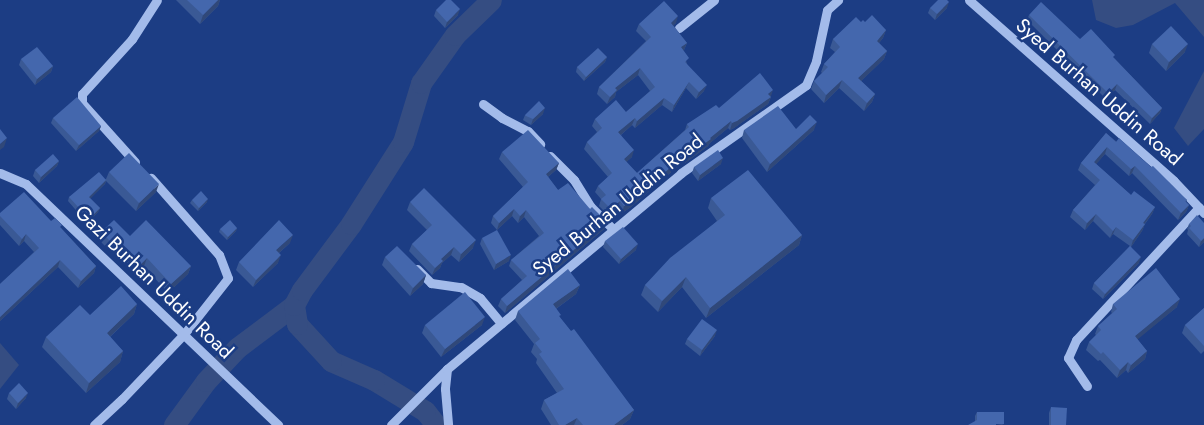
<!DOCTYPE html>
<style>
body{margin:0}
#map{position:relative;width:1204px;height:425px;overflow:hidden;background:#1c3d84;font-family:Jost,sans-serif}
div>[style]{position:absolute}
.water>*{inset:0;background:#354d82}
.river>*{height:21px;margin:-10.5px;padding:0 10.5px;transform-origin:10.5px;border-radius:10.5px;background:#354d82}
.minor>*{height:9px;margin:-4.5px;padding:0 4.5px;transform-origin:4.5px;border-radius:4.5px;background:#a3bbea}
.wall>*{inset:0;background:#3a5995}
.shaded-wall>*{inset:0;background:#304879}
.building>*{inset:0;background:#4467ad}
span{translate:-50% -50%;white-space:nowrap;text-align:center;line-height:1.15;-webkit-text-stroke:5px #1c3d84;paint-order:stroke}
.street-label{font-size:20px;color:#fff}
</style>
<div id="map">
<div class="water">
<div style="clip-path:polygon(1092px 0,1204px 0,1204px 37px,1175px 3px,1133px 25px,1116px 28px,1096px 20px)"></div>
<div style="clip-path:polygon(1204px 71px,1204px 129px,1188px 146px,1174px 128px)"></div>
<div style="clip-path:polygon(0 343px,19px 365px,0 389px)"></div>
</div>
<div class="river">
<div style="left:174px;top:425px;width:54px;rotate:-54deg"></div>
<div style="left:206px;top:381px;width:45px;rotate:-46.8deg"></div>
<div style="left:237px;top:348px;width:71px;rotate:-37deg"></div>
<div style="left:436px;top:425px;width:18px;rotate:-128deg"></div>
<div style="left:425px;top:411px;width:60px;rotate:-148.7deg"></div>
<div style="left:374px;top:380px;width:47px;rotate:-156.2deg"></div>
<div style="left:331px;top:361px;width:50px;rotate:-132.6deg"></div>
<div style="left:297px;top:324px;width:19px;rotate:-99deg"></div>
<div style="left:294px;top:305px;width:17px;rotate:-62deg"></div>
<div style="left:302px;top:290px;width:82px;rotate:-53.4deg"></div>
<div style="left:351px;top:224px;width:97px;rotate:-57.6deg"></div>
<div style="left:403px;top:142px;width:62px;rotate:-73deg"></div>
<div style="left:421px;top:83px;width:59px;rotate:-54.7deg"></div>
<div style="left:455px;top:35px;width:50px;rotate:-44.2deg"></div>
</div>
<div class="minor">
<div style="left:969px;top:0;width:273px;rotate:41.4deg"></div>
<div style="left:1174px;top:181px;width:44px;rotate:46.8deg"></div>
<div style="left:679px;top:28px;width:45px;rotate:-38.7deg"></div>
<div style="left:483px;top:104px;width:24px;rotate:36deg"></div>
<div style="left:502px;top:118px;width:29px;rotate:27deg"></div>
<div style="left:528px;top:131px;width:18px;rotate:47deg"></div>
<div style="left:550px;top:156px;width:34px;rotate:45deg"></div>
<div style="left:574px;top:180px;width:31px;rotate:58deg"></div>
<div style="left:590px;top:206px;width:33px;rotate:45deg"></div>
<div style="left:135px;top:162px;width:79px;rotate:-131.9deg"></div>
<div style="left:82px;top:103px;width:9px;rotate:-90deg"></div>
<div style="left:82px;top:94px;width:74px;rotate:-47.7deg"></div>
<div style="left:132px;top:39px;width:46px;rotate:-57.3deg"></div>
<div style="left:0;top:173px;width:28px;rotate:23deg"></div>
<div style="left:26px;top:184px;width:349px;rotate:43.7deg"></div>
<div style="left:417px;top:269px;width:20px;rotate:45deg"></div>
<div style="left:431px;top:283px;width:30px;rotate:8deg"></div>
<div style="left:461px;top:287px;width:22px;rotate:30deg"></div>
<div style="left:480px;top:298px;width:33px;rotate:50deg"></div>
<div style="left:447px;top:369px;width:20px;rotate:96deg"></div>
<div style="left:445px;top:389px;width:36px;rotate:85deg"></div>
<div style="left:1087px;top:386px;width:34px;rotate:-124deg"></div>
<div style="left:1068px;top:358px;width:20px;rotate:-66deg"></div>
<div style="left:1076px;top:340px;width:181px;rotate:-47.2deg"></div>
<div style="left:94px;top:425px;width:38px;rotate:-43deg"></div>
<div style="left:122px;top:399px;width:90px;rotate:-46.4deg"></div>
<div style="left:184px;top:334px;width:71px;rotate:-51.8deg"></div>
<div style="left:228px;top:278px;width:25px;rotate:-111deg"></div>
<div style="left:219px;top:255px;width:103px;rotate:-131.4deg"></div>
<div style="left:391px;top:425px;width:79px;rotate:-45deg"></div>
<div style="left:447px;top:369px;width:305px;rotate:-39.9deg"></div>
<div style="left:681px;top:173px;width:153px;rotate:-35.1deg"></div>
<div style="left:806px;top:85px;width:26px;rotate:-67deg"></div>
<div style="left:816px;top:61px;width:52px;rotate:-77.8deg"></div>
<div style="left:827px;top:10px;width:15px;rotate:-42deg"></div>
</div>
<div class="wall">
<div style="clip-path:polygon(176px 0,220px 0,218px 6px,200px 24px)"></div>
<div style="clip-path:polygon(930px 8px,947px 8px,935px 20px,928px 13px)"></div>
<div style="clip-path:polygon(436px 10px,458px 15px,445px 28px,434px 16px)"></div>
<div style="clip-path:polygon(1029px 15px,1080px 39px,1114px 58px,1162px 108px,1160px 113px,1150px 124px,1115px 90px,1106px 99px,1027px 20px)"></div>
<div style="clip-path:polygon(861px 22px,865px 22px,886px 30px,883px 38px,879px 43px,887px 51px,884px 59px,861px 81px,875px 94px,872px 102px,864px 111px,839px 88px,824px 103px,811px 89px,814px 81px,822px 73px,821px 72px,824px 64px,835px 52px,830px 48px,833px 39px)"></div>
<div style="clip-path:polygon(676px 23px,673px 25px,687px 43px,684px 50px,683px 50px,687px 64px,704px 91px,696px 99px,686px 88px,672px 112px,662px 105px,635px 128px,632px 125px,621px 135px,632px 157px,626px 162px,637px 173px,685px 130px,687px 124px,719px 108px,771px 97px,768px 104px,734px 128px,730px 130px,728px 128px,710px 143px,708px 146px,685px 163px,684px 161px,631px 207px,622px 213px,618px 208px,609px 216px,599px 206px,601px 199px,595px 192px,598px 186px,608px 177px,584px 149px,587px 142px,597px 132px,592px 126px,595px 119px,626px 112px,650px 91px,638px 75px,616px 92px,615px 97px,607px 104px,597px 94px,599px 87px,646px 41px,636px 31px,639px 24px)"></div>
<div style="clip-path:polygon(1152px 44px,1185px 52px,1166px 71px,1149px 53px)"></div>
<div style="clip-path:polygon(607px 57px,605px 62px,584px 81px,576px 72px,577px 67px)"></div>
<div style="clip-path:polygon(21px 59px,53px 66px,51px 72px,35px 85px,19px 65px)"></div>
<div style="clip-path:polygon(543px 114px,531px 125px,523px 120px,525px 115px)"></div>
<div style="clip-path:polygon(53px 118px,101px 126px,99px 131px,76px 151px,51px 123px)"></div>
<div style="clip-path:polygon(796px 129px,814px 130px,767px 172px,742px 138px,744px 130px)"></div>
<div style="clip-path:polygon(1106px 133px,1187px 200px,1186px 202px,1189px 205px,1186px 212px,1178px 220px,1132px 173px,1129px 176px,1105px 154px,1096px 164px,1131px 195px,1155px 207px,1152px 214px,1145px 224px,1142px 231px,1131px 247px,1139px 263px,1103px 299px,1092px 289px,1094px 283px,1130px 246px,1113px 234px,1110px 238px,1093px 221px,1085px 230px,1070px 217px,1073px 210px,1095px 185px,1078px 170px,1081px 163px)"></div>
<div style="clip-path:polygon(502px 152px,559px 163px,556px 170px,548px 177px,558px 190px,590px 209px,607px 222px,604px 229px,505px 313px,498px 306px,501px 299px,522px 280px,509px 266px,511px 260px,539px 236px,524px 217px,518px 223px,512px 216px,497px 230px,491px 223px,493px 216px,523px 187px,499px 159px)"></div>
<div style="clip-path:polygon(59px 161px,57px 166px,39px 183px,33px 176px,35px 170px)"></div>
<div style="clip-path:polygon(721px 164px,698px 181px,692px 173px,694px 167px)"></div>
<div style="clip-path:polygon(109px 172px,156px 192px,136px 211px,106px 181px,105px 184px,90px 198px,100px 208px,98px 212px,87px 223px,68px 201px,69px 197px,106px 179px)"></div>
<div style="clip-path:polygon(711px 198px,802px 235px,799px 245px,706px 318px,682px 287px,658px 312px,641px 295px,645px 285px,717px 221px,708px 208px)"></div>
<div style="clip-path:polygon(192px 200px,207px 202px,198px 211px,190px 203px)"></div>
<div style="clip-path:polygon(410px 202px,473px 248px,459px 262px,451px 255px,442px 263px,440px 268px,432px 275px,409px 251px,412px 244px,427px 230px,407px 210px)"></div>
<div style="clip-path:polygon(0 213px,51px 221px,61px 228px,96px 266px,94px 273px,78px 288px,58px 267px,0 321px,0 284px,34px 252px,24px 241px,19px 246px,0 225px)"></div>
<div style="clip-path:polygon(1204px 223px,1204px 242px,1199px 247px,1187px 234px,1188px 230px,1187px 229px,1189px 224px)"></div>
<div style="clip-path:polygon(237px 228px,236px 231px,227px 240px,219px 232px,220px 229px)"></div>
<div style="clip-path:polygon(101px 232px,130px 236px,191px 266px,188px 274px,168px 293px,144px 266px,137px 273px,113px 250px,111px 252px,99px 240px)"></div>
<div style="clip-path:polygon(482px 238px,509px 261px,494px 270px,480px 244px)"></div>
<div style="clip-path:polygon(605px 241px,636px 250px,619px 264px,603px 247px)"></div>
<div style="clip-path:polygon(290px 243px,279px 253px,278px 263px,253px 287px,236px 270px,239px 262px)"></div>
<div style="clip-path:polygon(385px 257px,426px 275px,423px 284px,410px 296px,382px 265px)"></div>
<div style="clip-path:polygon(580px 285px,576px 294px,556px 309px,560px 318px,634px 410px,630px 419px,622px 425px,551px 425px,541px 409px,544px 400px,557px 393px,536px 363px,537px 359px,531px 352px,534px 344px,515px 320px,518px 311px)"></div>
<div style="clip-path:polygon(137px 304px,134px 314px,110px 337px,123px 351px,120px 362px,86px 393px,42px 347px,46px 337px,90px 315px)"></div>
<div style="clip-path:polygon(1113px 304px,1177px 307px,1137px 339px,1147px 351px,1145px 359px,1128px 373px,1126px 370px,1117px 378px,1100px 360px,1098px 361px,1086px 350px,1089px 342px,1096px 335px,1095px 334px,1098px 326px,1112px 313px,1111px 312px)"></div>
<div style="clip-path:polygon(1204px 308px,1204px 351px,1201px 354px,1182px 333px,1185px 325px)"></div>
<div style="clip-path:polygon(425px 325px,482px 325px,441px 357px,422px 333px)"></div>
<div style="clip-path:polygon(715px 336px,700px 356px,685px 344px,687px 339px)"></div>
<div style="clip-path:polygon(9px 393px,26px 398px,16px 409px,7px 399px)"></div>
<div style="clip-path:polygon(1051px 407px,1066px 425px,1049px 425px,1049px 413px)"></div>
<div style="clip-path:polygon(977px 412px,1004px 425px,975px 421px,975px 416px)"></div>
</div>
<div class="shaded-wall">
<div style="clip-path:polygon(218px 0,220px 0,218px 6px,200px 24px,203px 15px)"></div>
<div style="clip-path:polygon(949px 2px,947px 8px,935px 20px,937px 14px)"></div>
<div style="clip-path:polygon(460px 9px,458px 15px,445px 28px,447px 22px)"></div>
<div style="clip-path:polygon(678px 16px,676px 23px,669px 30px,671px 23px)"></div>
<div style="clip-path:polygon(886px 30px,883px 38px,874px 49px,877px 41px)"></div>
<div style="clip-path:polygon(687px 43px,684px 50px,678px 54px,681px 47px)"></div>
<div style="clip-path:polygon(1188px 44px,1185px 52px,1166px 71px,1169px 62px)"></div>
<div style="clip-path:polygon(887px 51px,884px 59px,855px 87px,858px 78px)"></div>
<div style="clip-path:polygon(607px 57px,605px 62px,584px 81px,586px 77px)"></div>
<div style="clip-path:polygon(53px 66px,51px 72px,35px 85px,37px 79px)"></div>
<div style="clip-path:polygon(640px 68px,638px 75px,616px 92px,615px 97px,607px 104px,610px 97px,615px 88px)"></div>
<div style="clip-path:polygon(842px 80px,839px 88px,824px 103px,826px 95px)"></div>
<div style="clip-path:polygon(689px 82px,686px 88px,672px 112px,674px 105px)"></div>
<div style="clip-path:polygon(1117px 84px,1115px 90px,1106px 99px,1108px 93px)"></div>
<div style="clip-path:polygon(707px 85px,704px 91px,696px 99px,699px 92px)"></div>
<div style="clip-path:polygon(773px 90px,771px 96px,767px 100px,771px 97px,768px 104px,734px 128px,730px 130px,732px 123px)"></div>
<div style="clip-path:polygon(875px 94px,872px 102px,864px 111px,867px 103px)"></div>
<div style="clip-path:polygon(664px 98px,662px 105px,635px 128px,637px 121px)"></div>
<div style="clip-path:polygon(545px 108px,543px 114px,531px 125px,533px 119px)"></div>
<div style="clip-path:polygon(1162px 108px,1160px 113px,1150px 124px,1152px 118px)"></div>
<div style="clip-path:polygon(635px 118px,632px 125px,616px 139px,618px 132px)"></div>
<div style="clip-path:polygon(731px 121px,728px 128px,710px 143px,708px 146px,685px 163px,687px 156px)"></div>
<div style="clip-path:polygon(817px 122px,814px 130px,767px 172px,770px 164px)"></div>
<div style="clip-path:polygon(101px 126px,99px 131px,76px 151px,79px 145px)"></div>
<div style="clip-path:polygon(7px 138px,4px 147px,0 150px,0 144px)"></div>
<div style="clip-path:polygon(1107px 147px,1105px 154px,1092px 169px,1094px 162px)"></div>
<div style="clip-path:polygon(634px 150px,632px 157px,622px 166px,624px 159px)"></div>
<div style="clip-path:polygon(686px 154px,684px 161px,631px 207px,622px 213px,624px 206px)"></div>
<div style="clip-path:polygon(723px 158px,721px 164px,698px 181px,700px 175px)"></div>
<div style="clip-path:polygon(59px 161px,57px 166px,39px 183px,41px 177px)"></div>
<div style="clip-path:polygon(559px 163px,556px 170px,543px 181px,546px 174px)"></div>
<div style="clip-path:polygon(1135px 166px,1132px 173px,1129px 176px,1131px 169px)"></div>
<div style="clip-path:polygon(106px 180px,105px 184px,88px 201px,89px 197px)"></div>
<div style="clip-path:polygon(159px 184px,156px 192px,136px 211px,139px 203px)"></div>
<div style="clip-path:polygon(208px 199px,207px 202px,198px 211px,199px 208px)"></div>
<div style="clip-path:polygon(620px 201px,618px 208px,609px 216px,611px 209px)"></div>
<div style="clip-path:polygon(1189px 205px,1186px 212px,1178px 220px,1181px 213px)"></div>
<div style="clip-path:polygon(1155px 207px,1152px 214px,1140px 230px,1143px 223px)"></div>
<div style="clip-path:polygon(100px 208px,98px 212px,87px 223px,89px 219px)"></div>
<div style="clip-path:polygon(514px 209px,512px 216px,497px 230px,499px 223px)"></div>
<div style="clip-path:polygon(526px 210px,524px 217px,518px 223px,520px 216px)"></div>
<div style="clip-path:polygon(1096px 214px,1093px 221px,1085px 230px,1087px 223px)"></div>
<div style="clip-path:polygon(607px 222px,604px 229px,505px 313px,507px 306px)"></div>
<div style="clip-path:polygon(1145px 224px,1142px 231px,1131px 247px,1133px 240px)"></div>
<div style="clip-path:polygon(1116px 227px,1113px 234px,1110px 238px,1113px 231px)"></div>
<div style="clip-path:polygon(237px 228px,236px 231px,227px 240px,228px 237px)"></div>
<div style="clip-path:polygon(26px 234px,24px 241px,19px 246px,22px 239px)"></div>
<div style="clip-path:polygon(293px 235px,290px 243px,273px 258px,276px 250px)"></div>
<div style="clip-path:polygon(802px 235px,799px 245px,706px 318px,710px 308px)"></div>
<div style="clip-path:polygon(1204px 238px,1204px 242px,1199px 247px,1201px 241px)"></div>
<div style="clip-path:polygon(476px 240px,473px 248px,459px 262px,461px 254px)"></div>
<div style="clip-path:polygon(116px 242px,113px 250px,111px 252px,113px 244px)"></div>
<div style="clip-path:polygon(638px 244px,636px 250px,619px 264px,621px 259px)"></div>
<div style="clip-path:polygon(454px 247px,451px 255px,442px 263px,440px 268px,432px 275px,435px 268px,441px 259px)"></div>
<div style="clip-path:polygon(281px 255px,278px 263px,253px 287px,256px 280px)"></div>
<div style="clip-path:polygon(511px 255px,509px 261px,494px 270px,496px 264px)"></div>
<div style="clip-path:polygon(1141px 257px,1139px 263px,1103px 299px,1105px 294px)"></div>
<div style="clip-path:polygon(147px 258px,144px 266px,137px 273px,140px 265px)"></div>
<div style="clip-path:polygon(60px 260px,58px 267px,0 321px,0 317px)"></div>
<div style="clip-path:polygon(96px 266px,94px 273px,78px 288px,81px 281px)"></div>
<div style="clip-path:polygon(191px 266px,188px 274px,168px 293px,171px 284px)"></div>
<div style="clip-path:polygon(426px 275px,423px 284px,410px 296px,413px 288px)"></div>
<div style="clip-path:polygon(686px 277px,682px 287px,658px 312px,662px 301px)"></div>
<div style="clip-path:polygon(580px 285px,576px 294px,550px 313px,553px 304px)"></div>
<div style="clip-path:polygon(1180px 299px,1177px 307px,1132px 344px,1135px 336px)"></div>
<div style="clip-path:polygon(137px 304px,134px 314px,103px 343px,107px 333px)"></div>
<div style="clip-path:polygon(485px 317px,482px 325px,441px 357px,445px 349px)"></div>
<div style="clip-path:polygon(717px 330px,715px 336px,700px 356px,702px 350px)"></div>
<div style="clip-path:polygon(123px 351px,120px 362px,86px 393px,89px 383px)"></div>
<div style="clip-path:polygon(1147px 351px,1145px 359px,1128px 373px,1131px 365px)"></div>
<div style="clip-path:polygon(1128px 362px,1126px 370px,1117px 378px,1120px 370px)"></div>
<div style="clip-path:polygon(28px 393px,26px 398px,16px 409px,18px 403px)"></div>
<div style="clip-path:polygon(634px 410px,630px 419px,622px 425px,614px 425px)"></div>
<div style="clip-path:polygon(577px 418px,574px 425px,565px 425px)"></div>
</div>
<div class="building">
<div style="clip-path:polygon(187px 0,218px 0,203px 15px)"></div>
<div style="clip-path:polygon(446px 0,451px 0,460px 9px,447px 22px,436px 10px)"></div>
<div style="clip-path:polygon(938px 0,947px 0,949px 2px,937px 14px,930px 8px)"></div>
<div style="clip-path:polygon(664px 1px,678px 16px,671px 23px,687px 43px,681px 47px,689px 58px,685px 62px,707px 85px,699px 92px,689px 82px,674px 105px,664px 98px,637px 121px,635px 118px,618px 132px,634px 150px,624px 159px,637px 173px,689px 127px,687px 124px,716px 105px,719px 108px,760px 73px,773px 90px,768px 94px,771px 97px,737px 121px,732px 123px,731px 121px,710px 138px,711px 139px,687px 156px,686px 154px,633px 200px,624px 206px,620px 201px,611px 209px,601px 199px,606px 195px,598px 186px,612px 173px,587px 142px,602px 128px,595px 119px,616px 100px,626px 112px,655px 87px,640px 68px,615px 88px,617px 90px,610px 97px,599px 87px,651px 37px,639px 24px)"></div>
<div style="clip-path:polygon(1041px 2px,1080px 39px,1091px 29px,1115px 55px,1113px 57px,1162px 108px,1152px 118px,1117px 84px,1108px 93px,1029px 15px)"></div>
<div style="clip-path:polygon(872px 15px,886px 30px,877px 41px,887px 51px,858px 78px,875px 94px,867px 103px,842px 80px,826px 95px,814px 81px,828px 67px,824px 64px,840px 47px,833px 39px,856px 17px,861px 22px,863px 20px,865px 22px)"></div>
<div style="clip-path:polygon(1171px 26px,1188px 44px,1169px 62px,1152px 44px)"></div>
<div style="clip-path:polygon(37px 47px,53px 66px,37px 79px,21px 59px)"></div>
<div style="clip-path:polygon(598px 48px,607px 57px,586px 77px,577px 67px)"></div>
<div style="clip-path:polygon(77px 97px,101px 126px,79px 145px,53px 118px)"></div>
<div style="clip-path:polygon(539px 101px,545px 108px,533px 119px,526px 116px,525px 115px)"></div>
<div style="clip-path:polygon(778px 106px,796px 129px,810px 115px,817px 122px,770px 164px,744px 130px)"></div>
<div style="clip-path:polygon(0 129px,7px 138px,0 144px)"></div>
<div style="clip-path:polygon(528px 130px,559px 163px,546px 174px,558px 190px,568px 183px,590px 209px,592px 207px,607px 222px,507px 306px,501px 299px,527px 276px,511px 260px,544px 233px,526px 210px,520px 216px,514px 209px,499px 223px,493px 216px,528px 182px,502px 152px)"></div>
<div style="clip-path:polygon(1106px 133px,1116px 142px,1119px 138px,1151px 167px,1153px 166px,1187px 200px,1185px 201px,1189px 205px,1181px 213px,1135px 166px,1131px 169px,1107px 147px,1094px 162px,1131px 195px,1134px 191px,1155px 207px,1143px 223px,1145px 224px,1133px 240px,1116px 227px,1113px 231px,1096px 214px,1087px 223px,1073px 210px,1100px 180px,1081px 163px)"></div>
<div style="clip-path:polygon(718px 150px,723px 158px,700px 175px,694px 167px)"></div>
<div style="clip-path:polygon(129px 153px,159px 184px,139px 203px,109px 172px)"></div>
<div style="clip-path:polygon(53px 154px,59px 161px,41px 177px,35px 170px)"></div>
<div style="clip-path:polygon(748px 170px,802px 235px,710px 308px,686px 277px,662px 301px,645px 285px,670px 258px,725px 215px,711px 198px)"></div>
<div style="clip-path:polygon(99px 172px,106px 180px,89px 197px,100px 208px,89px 219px,69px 197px)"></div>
<div style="clip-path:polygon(424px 188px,476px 240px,461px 254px,454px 247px,441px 259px,443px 261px,435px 268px,412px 244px,432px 225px,410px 202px)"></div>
<div style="clip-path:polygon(201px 191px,208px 199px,199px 208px,192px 200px)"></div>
<div style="clip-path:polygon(24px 192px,51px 221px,55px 218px,62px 225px,60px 227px,96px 266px,81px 281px,60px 260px,0 317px,0 284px,39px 248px,26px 234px,22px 239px,0 216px,0 213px)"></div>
<div style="clip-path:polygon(1197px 215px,1204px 223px,1204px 238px,1201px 241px,1189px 228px,1191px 226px,1189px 224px)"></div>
<div style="clip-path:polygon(114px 220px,130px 236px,146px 220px,191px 266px,171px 284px,147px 258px,140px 265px,116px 242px,113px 244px,101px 232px)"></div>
<div style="clip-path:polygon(230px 220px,237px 228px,228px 237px,220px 229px)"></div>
<div style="clip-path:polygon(279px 220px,293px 235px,276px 250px,281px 255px,256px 280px,239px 262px)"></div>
<div style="clip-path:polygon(623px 227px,638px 244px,621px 259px,605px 241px)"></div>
<div style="clip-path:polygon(497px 230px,511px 255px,496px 264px,482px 238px)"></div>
<div style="clip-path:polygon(397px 246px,426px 275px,413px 288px,385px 257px)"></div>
<div style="clip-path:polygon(1130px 246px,1141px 257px,1105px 294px,1094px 283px)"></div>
<div style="clip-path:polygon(1156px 268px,1180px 299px,1135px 336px,1147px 351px,1131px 365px,1128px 362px,1120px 370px,1103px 352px,1101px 354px,1089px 342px,1101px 330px,1098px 326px,1117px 309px,1113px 304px)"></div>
<div style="clip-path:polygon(568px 269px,580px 285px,553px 304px,561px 315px,559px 316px,571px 331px,574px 329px,634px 410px,614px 425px,583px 425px,577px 418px,565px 425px,559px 425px,544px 400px,564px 389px,539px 354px,542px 352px,535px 343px,540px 339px,518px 311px)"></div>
<div style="clip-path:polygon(121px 286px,137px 304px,107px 333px,123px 351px,89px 383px,46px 337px,80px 305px,90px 315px)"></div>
<div style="clip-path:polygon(465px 292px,485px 317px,445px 349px,425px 325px)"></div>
<div style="clip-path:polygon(1204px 308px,1204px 346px,1185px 325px)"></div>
<div style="clip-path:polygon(702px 319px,717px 330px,702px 350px,687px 339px)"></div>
<div style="clip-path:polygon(19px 383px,28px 393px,18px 403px,9px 393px)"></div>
<div style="clip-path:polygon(1051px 407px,1067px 408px,1066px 425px,1051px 425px)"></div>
<div style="clip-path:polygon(977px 412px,1004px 412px,1004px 424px,996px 424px,996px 425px,968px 425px,977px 420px)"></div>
</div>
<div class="street-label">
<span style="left:1099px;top:92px;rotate:41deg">Syed Burhan Uddin Road</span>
<span style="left:618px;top:205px;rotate:-39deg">Syed Burhan Uddin Road</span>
<span style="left:154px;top:282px;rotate:44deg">Gazi Burhan Uddin Road</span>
</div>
</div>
